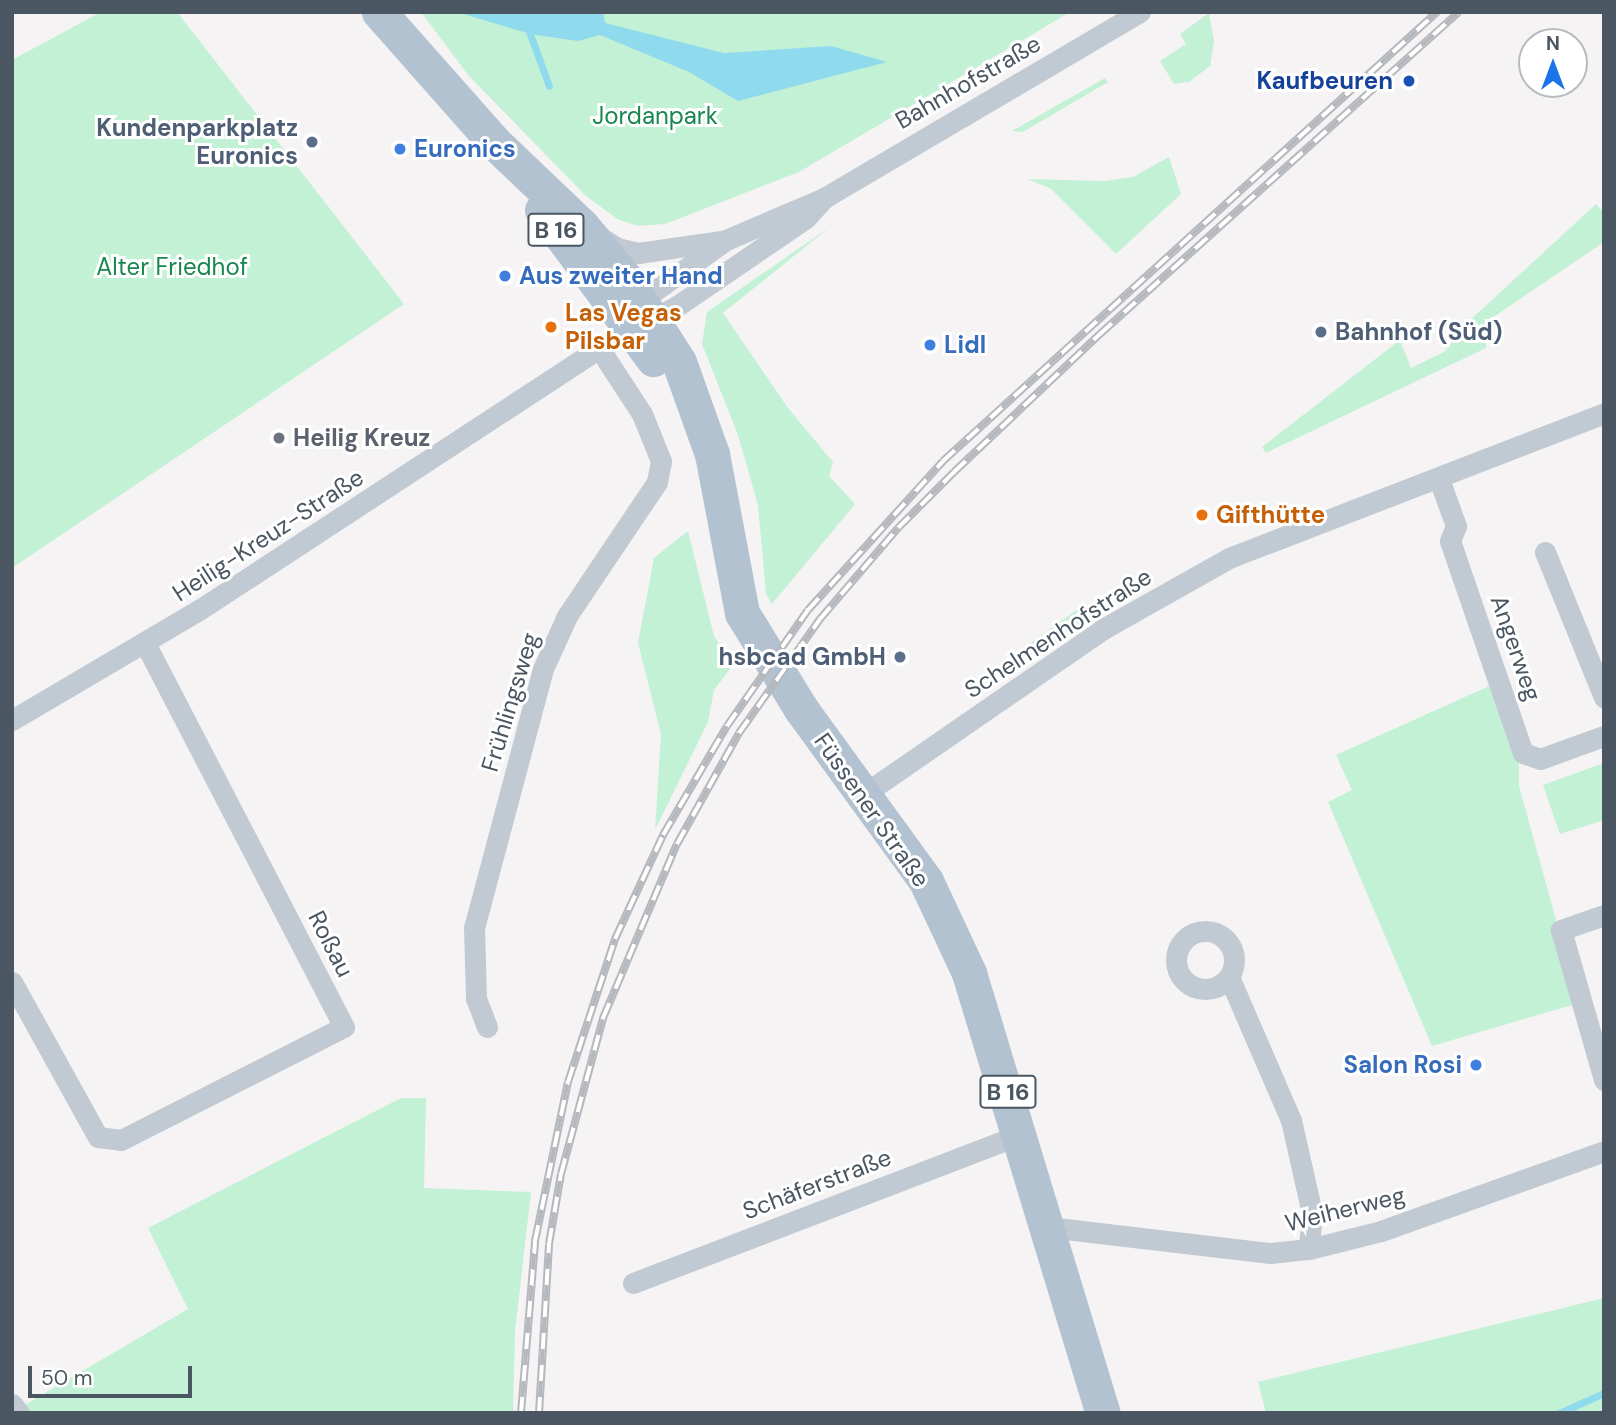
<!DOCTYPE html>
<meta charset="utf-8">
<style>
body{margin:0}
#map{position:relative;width:1616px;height:1425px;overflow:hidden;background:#f5f3f3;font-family:"DM Sans",sans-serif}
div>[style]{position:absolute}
.green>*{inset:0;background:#c3f1d5}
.water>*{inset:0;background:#90daee}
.stream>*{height:7px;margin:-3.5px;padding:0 3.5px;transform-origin:3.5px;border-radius:3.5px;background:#90daee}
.street>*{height:21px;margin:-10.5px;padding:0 10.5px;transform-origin:10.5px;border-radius:10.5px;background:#c1cad2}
.street>.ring{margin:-10.5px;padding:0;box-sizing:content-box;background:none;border:21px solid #c1cad2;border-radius:50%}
.primary>*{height:35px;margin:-17.5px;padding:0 17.5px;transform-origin:17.5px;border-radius:17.5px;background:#b3c2d1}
.rail>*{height:8px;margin-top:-4px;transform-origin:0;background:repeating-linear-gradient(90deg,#fff 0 16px,#b5b8bd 0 32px);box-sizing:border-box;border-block:2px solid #b5b8bd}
.dots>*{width:19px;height:19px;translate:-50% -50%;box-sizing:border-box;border:4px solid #fff;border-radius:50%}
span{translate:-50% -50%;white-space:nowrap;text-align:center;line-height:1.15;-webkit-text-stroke:6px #fff;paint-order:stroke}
.shield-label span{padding:2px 5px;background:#fff;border:2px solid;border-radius:5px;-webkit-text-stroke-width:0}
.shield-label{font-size:23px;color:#4a5661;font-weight:700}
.transit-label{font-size:24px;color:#164399;font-weight:700}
.right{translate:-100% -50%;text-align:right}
.street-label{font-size:24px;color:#4a5661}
.park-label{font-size:24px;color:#17864f}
.service-label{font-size:24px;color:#4e5e75;font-weight:700}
.left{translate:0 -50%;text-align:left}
.shop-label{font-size:24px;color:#366cbe;font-weight:700}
.food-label{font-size:24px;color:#c56008;font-weight:700}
.worship-label{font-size:24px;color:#5b616d;font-weight:700}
.frame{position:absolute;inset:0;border:14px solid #4a5661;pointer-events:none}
.north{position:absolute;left:1518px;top:28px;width:70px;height:70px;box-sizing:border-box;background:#fff;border:2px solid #b7bbc0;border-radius:50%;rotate:0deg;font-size:19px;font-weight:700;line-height:28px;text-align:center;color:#4a5661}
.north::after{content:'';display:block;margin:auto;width:24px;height:32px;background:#1a73e8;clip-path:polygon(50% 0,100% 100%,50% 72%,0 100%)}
.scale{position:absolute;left:28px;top:1366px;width:164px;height:32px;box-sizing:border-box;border:4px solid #4a5661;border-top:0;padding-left:9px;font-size:21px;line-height:24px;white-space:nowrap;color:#4a5661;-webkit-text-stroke:5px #fff;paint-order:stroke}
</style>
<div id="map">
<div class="green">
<div style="clip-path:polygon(101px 12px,177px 12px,404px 304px,12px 568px,12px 60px)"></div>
<div style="clip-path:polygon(421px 12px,1070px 12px,799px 172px,665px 224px,638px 226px,619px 220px,586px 196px,469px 76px)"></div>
<div style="clip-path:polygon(1209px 13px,1214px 41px,1210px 66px,1189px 82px,1174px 84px,1160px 61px,1186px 44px,1180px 34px)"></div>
<div style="clip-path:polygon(1105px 78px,1108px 82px,1023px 132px,1012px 131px)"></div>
<div style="clip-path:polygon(1169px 157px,1181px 194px,1116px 254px,1050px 188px,1027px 179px,1104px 181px,1133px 177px)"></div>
<div style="clip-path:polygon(1596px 204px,1604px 213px,1604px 242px,1486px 322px,1486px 348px,1266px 453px,1262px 447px,1400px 340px,1411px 368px,1444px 352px,1466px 324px)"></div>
<div style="clip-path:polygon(830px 227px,723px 313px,788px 408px,833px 462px,829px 476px,855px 504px,772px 604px,766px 594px,758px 505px,738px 435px,702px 344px,707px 312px)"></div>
<div style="clip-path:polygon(688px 531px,714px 636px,733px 665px,714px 690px,708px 722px,655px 830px,661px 734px,638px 643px,654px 558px)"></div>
<div style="clip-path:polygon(1081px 607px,1090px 621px,1026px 668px,1015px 654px)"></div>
<div style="clip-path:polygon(1496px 683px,1519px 753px,1519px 786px,1579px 1003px,1432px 1046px,1328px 802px,1352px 790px,1336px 755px)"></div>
<div style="clip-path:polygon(1604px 763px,1604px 820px,1560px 834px,1543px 785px)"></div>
<div style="clip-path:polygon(401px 1098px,426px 1098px,424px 1188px,531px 1192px,515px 1331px,513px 1413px,29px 1413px,23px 1406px,188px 1309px,148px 1228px)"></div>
<div style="clip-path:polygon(1604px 1298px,1604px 1413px,1266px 1413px,1258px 1382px)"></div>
</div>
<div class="water">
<div style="clip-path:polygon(457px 12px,603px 12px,605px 23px,724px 53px,831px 46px,887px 62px,738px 101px,689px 72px,600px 35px,578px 41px,530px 34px)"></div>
</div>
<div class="stream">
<div style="left:530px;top:34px;width:55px;rotate:69.9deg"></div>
<div style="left:1559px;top:1413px;width:49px;rotate:-24deg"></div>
</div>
<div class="street">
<div style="left:600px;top:237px;width:20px;rotate:33deg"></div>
<div style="left:617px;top:248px;width:22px;rotate:13deg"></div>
<div style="left:638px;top:253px;width:83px;rotate:-8.3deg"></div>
<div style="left:632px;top:307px;width:115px;rotate:-35.5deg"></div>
<div style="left:726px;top:240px;width:107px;rotate:-23.2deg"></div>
<div style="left:824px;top:198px;width:367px;rotate:-30.5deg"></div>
<div style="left:1439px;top:479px;width:50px;rotate:70.1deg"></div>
<div style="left:1456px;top:526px;width:16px;rotate:112deg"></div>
<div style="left:1450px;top:541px;width:224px;rotate:71deg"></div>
<div style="left:1523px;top:753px;width:18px;rotate:19deg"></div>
<div style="left:1540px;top:759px;width:68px;rotate:-19.8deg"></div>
<div style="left:1545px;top:552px;width:157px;rotate:67.9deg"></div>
<div style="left:12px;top:720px;width:217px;rotate:-30.5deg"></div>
<div style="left:199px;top:610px;width:478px;rotate:-33.2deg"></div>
<div style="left:599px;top:348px;width:89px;rotate:-28.3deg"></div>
<div style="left:677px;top:306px;width:156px;rotate:-34.3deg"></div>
<div style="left:806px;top:218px;width:27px;rotate:-48deg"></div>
<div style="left:864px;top:794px;width:290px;rotate:-34.6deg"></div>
<div style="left:1103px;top:629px;width:145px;rotate:-29.4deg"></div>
<div style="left:1229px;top:558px;width:402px;rotate:-21.1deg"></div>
<div style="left:1604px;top:915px;width:46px;rotate:160.8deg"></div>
<div style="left:1561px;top:930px;width:156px;rotate:74deg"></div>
<div class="ring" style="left:1176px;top:931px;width:37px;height:37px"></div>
<div style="left:1229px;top:977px;width:156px;rotate:66.6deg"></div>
<div style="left:1291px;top:1120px;width:95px;rotate:77.3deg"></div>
<div style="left:1312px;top:1213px;width:36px;rotate:95deg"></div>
<div style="left:12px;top:982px;width:177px;rotate:61deg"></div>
<div style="left:98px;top:1137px;width:23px;rotate:7deg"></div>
<div style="left:121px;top:1140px;width:250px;rotate:-26.9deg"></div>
<div style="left:344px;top:1027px;width:433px;rotate:-117.4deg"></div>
<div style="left:487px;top:1027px;width:31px;rotate:-111deg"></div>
<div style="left:476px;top:998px;width:70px;rotate:-91.6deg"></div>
<div style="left:474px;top:928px;width:268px;rotate:-75.1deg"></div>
<div style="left:543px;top:669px;width:58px;rotate:-65.6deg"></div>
<div style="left:567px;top:616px;width:161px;rotate:-56.1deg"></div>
<div style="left:657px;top:482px;width:21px;rotate:-79deg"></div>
<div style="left:661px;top:461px;width:51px;rotate:-112deg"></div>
<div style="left:642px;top:414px;width:79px;rotate:-123.1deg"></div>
<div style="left:1048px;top:1227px;width:224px;rotate:6.7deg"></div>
<div style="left:1270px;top:1253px;width:39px;rotate:-6deg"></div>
<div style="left:1309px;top:1249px;width:74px;rotate:-14deg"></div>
<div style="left:1381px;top:1231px;width:237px;rotate:-19.7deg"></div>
<div style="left:633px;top:1283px;width:416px;rotate:-21deg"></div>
<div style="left:12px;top:1404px;width:11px;rotate:52deg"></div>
</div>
<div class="primary">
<div style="left:379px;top:12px;width:172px;rotate:48.5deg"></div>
<div style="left:493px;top:141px;width:123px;rotate:43.7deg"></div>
<div style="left:582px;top:226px;width:69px;rotate:50.3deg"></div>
<div style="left:626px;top:279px;width:98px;rotate:57.4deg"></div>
<div style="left:679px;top:362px;width:98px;rotate:70.3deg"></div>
<div style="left:712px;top:454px;width:162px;rotate:79.3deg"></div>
<div style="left:742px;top:613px;width:113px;rotate:58.4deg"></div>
<div style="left:801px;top:709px;width:213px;rotate:54deg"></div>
<div style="left:926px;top:881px;width:102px;rotate:64.9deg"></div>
<div style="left:969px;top:973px;width:460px;rotate:73.1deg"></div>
<div style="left:542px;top:210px;width:186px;rotate:53.3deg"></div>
</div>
<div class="rail">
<div style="left:521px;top:1413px;width:173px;rotate:-85.3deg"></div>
<div style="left:535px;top:1241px;width:162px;rotate:-78.3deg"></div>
<div style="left:568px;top:1082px;width:151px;rotate:-71.8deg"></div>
<div style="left:615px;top:939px;width:115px;rotate:-65.2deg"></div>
<div style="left:663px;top:835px;width:126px;rotate:-59.6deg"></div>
<div style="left:727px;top:726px;width:141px;rotate:-55.1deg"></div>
<div style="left:808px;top:610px;width:201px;rotate:-47.8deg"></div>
<div style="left:943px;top:461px;width:668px;rotate:-42.27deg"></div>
<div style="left:539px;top:1413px;width:169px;rotate:-86.6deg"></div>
<div style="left:549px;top:1244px;width:71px;rotate:-80.3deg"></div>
<div style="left:561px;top:1174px;width:162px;rotate:-74.9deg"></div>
<div style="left:603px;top:1018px;width:189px;rotate:-67deg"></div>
<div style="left:677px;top:844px;width:127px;rotate:-60.8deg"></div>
<div style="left:739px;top:733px;width:140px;rotate:-54.6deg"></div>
<div style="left:820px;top:619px;width:120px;rotate:-49.4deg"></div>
<div style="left:898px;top:528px;width:79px;rotate:-45deg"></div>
<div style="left:954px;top:472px;width:201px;rotate:-43.4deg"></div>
<div style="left:1100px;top:334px;width:482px;rotate:-41.9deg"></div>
</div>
<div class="dots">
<div style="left:1409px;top:81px;background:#1a4fb4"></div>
<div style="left:312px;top:142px;background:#5c6f8a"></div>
<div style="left:400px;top:149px;background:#3f7fe0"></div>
<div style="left:505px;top:276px;background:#3f7fe0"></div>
<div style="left:551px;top:327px;background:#e8710a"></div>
<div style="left:1321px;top:332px;background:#5c6f8a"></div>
<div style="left:930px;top:345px;background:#3f7fe0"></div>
<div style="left:279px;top:438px;background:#6b7280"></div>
<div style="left:1202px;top:515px;background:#e8710a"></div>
<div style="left:900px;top:657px;background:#5c6f8a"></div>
<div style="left:1476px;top:1065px;background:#3f7fe0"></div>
</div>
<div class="shield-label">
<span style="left:556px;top:230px">B 16</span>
<span style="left:1008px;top:1092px">B 16</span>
</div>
<div class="transit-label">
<span class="right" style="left:1393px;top:81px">Kaufbeuren</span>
</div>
<div class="street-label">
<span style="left:968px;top:82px;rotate:-30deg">Bahnhofstraße</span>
<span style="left:268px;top:535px;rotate:-33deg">Heilig-Kreuz-Straße</span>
<span style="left:1058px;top:633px;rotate:-33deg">Schelmenhofstraße</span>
<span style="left:1516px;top:648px;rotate:71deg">Angerweg</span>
<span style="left:510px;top:702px;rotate:-73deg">Frühlingsweg</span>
<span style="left:872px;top:810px;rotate:55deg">Füssener Straße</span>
<span style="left:331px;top:944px;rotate:63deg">Roßau</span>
<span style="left:817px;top:1184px;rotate:-21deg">Schäferstraße</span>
<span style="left:1345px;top:1209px;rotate:-14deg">Weiherweg</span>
</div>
<div class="park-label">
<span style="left:655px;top:116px">Jordanpark</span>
<span style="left:172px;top:267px">Alter Friedhof</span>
</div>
<div class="service-label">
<span class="right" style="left:298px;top:142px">Kundenparkplatz<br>Euronics</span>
<span class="left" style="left:1335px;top:332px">Bahnhof (Süd)</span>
<span class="right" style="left:886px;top:657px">hsbcad GmbH</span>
</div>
<div class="shop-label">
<span class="left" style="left:414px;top:149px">Euronics</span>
<span class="left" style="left:519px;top:276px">Aus zweiter Hand</span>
<span class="left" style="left:944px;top:345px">Lidl</span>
<span class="right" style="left:1462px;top:1065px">Salon Rosi</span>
</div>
<div class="food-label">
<span class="left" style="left:565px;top:327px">Las Vegas<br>Pilsbar</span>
<span class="left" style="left:1216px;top:515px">Gifthütte</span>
</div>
<div class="worship-label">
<span class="left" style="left:293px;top:438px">Heilig Kreuz</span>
</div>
<div class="frame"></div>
<div class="north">N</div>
<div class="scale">50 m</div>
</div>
